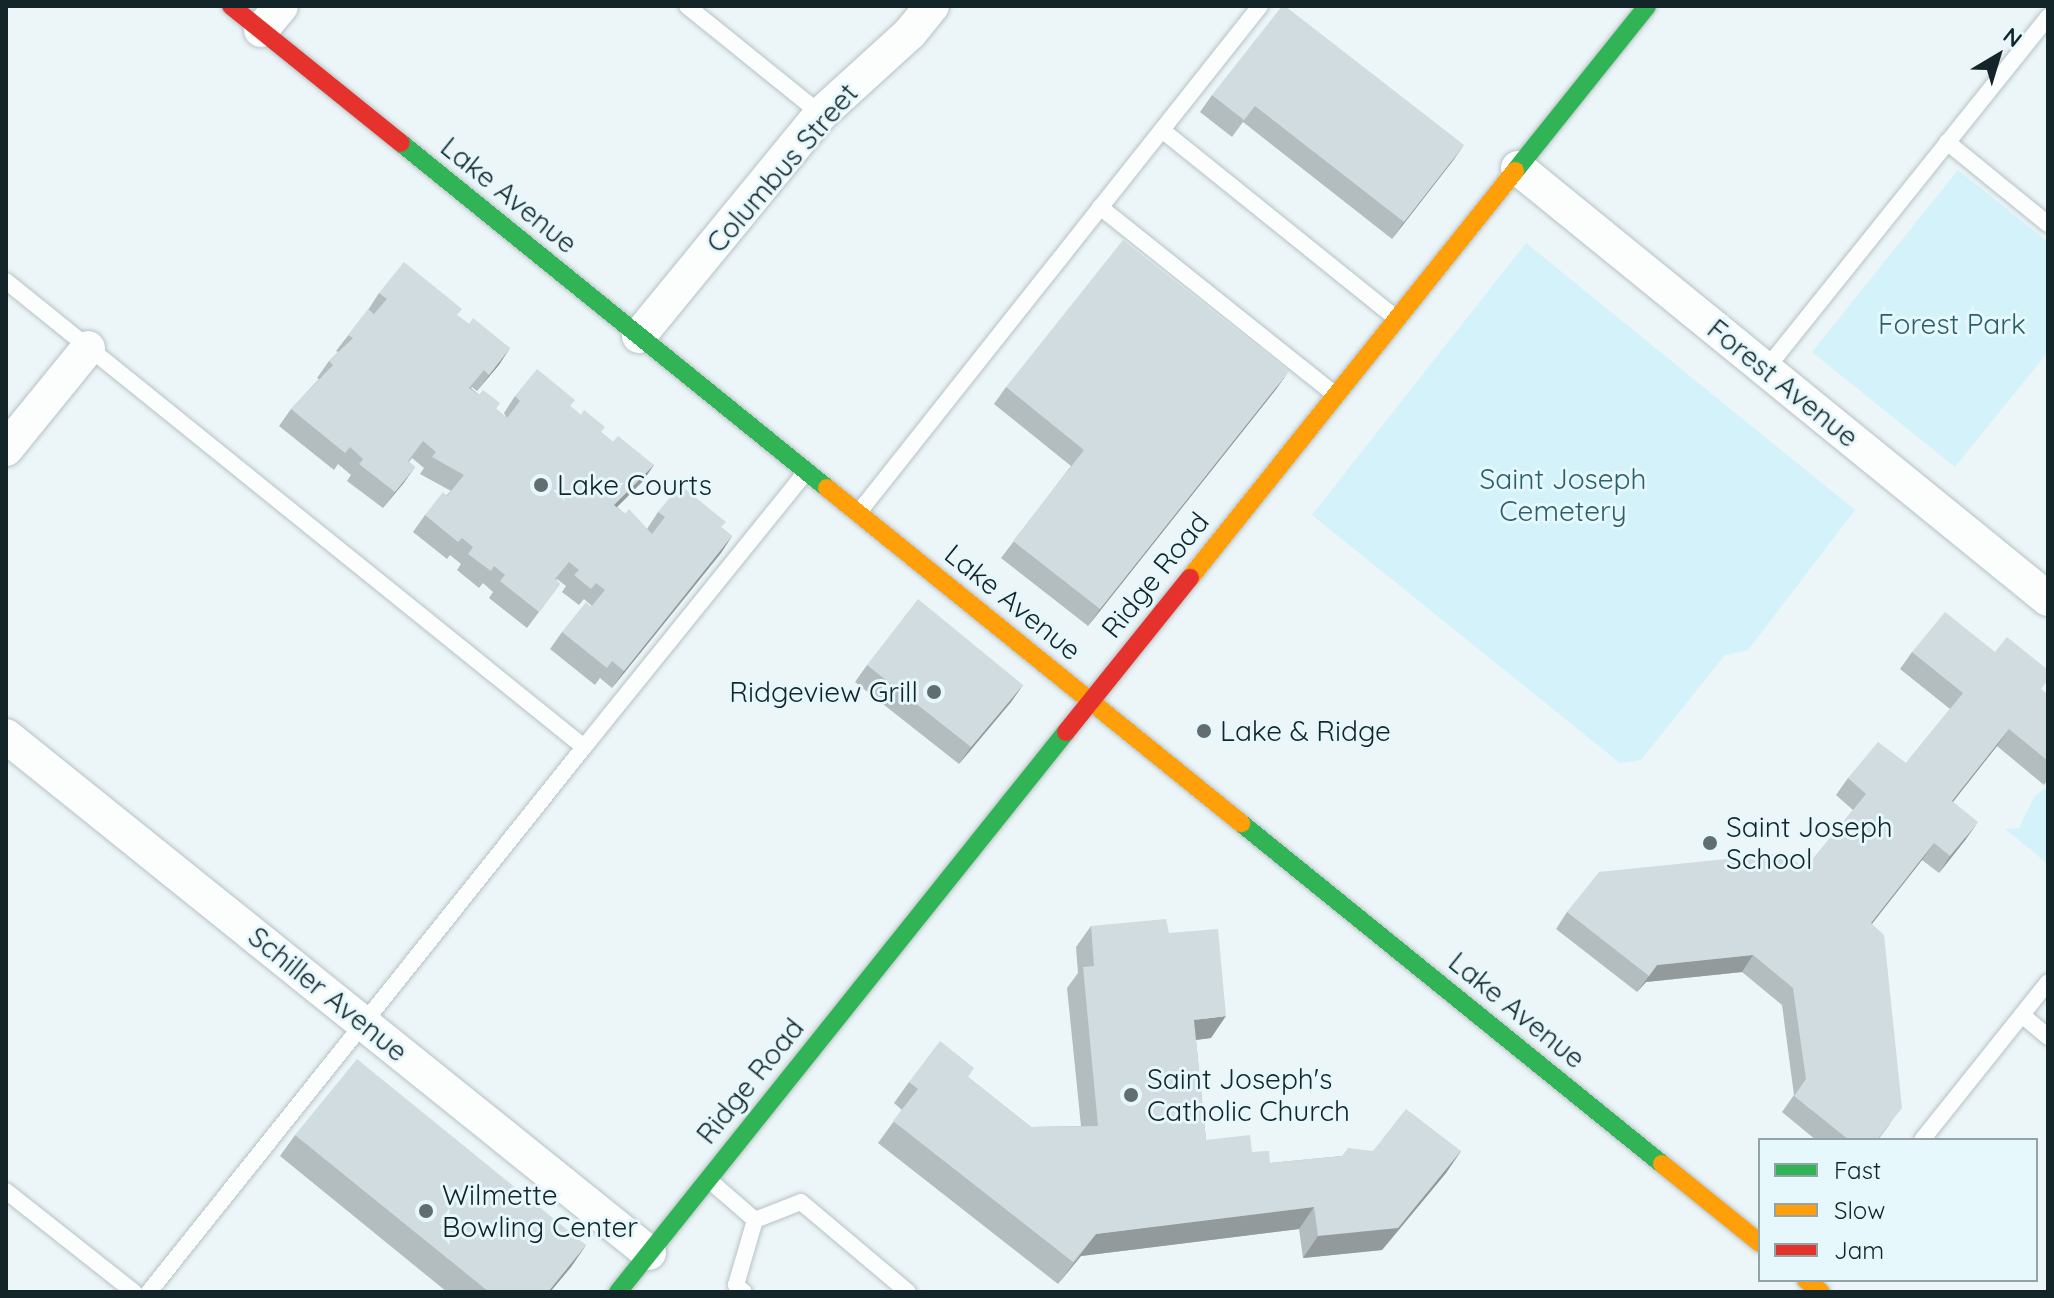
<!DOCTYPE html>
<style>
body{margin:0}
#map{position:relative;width:2054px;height:1298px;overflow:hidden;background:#ecf5f8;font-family:Quicksand,sans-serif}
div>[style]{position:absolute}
.green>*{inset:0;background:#d3f2fa}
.roads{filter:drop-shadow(0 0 2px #b6c2c5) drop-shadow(0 0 2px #b6c2c5)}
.lane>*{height:16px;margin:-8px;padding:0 8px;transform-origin:8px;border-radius:8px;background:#fcfefe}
.street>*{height:34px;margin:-17px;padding:0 17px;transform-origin:17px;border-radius:17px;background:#fcfefe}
.fast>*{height:18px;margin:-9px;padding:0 9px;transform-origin:9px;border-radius:9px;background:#30b455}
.slow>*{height:18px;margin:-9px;padding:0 9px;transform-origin:9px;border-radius:9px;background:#ff9f0a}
.jam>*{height:18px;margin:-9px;padding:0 9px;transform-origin:9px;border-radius:9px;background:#e5322d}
.wall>*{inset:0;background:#b3bdc0}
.shaded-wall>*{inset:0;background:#929a9c}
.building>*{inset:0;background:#d0dcdf}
.dots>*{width:22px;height:22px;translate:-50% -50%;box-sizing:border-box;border:4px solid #e7f8fd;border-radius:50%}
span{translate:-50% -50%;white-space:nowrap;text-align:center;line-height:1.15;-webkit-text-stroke:6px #e7f8fd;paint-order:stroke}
.street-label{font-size:28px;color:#142529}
.park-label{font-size:28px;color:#2a606c}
.poi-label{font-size:28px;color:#142529}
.left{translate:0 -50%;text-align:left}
.right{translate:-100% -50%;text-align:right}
.frame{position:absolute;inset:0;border:8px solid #142529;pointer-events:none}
.legend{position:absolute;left:1758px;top:1138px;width:280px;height:144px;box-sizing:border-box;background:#e7f8fd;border:2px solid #93a4a8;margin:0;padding:10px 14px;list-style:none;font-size:24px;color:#142529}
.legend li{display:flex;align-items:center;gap:16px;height:40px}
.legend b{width:40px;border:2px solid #93a4a8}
.north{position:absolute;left:1958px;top:16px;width:80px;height:80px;-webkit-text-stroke:6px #e7f8fd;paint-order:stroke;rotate:38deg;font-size:22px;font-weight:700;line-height:32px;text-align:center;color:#142529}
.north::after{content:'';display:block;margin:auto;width:28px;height:36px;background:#142529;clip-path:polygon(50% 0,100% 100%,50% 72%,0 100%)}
</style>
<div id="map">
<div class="green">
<div style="clip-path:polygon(1958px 170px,2048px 242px,2048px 352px,1955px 467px,1812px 352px)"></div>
<div style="clip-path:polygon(1526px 243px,1855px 510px,1748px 650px,1725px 655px,1641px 760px,1620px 763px,1312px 515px)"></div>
<div style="clip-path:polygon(2048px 786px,2048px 864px,2005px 829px,2019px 828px,2035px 796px)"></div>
</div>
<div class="roads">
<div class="lane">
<div style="left:687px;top:6px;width:172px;rotate:38.9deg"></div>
<div style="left:1162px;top:130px;width:300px;rotate:38.8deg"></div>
<div style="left:1947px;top:142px;width:130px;rotate:39.1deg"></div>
<div style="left:1100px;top:207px;width:298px;rotate:38.6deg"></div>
<div style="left:6px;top:281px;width:742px;rotate:38.88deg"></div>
<div style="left:584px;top:747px;width:697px;rotate:128.6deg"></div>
<div style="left:1766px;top:369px;width:451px;rotate:-51.3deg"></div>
<div style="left:859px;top:512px;width:646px;rotate:-51.6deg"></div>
<div style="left:584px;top:747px;width:351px;rotate:-51.1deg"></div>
<div style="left:2022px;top:1015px;width:34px;rotate:40deg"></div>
<div style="left:1922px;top:1140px;width:202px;rotate:-51.4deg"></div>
<div style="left:709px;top:1180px;width:61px;rotate:41deg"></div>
<div style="left:6px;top:1191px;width:163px;rotate:38.3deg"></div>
<div style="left:755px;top:1220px;width:49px;rotate:-21.4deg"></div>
<div style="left:801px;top:1202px;width:140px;rotate:40.1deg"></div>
<div style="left:744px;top:1292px;width:11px;rotate:-139deg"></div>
<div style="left:736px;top:1285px;width:68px;rotate:-73.7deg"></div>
</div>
<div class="street">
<div style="left:261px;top:30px;width:31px;rotate:-50deg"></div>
<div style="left:1518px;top:168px;width:683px;rotate:39.12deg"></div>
<div style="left:639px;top:336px;width:287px;rotate:-50.7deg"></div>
<div style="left:821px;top:114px;width:120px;rotate:-42.3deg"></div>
<div style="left:910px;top:33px;width:35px;rotate:-51deg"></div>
<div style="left:6px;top:449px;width:130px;rotate:-50.9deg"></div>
<div style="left:6px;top:736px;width:825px;rotate:38.8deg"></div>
</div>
<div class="fast">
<div style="left:401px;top:143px;width:548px;rotate:39deg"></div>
<div style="left:1515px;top:171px;width:211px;rotate:-51.3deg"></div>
<div style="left:1241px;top:823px;width:542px;rotate:39.01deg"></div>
<div style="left:618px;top:1292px;width:717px;rotate:-51.34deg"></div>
</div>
<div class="slow">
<div style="left:827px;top:488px;width:533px;rotate:38.98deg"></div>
<div style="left:1190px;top:578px;width:521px;rotate:-51.39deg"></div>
<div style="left:1662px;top:1164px;width:126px;rotate:38.9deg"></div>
<div style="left:1806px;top:1280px;width:19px;rotate:39deg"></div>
</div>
<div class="jam">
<div style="left:231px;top:6px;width:218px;rotate:38.9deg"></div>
<div style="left:1066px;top:732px;width:198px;rotate:-51.2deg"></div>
</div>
</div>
<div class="wall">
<div style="clip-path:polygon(1212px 95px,1464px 145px,1392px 239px,1243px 122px,1232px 137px,1200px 112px)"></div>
<div style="clip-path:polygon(379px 293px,458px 316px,469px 324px,510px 348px,477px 391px,472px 387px,471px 388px,507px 418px,504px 413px,515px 396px,570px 406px,613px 442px,654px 465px,642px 482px,617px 507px,625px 514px,647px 529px,658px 512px,722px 528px,732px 536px,721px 553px,612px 688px,600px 678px,595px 685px,550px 649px,562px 632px,592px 606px,584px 599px,579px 605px,562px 592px,566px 586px,557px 579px,556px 580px,560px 584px,527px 628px,489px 598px,493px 592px,483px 583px,479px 588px,457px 570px,461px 564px,450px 555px,447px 559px,413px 532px,425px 515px,451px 491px,420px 474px,424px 468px,412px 458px,409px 462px,415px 467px,383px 508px,347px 481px,351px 475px,338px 464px,334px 470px,279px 426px,291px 409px,319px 379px,317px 378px,329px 361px,338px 352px,336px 351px,368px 310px)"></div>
<div style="clip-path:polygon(1006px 387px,1277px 388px,1088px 626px,1001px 558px,1071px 466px,994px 404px)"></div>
<div style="clip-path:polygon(1912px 652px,2042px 690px,2048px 695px,2048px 779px,2044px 785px,1997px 746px,1953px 802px,1966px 839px,1939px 873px,1922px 860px,1872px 924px,1890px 1124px,1878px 1140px,1816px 1140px,1782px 1112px,1794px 1095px,1782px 1005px,1742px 972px,1646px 982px,1637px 992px,1556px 929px,1567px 912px,1805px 869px,1853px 810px,1836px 795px,1848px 778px,1906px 763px,1950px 709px,1900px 669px)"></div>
<div style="clip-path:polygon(867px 665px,1023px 685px,1011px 702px,959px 764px,855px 682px)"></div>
<div style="clip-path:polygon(1091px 926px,1169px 933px,1211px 1038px,1196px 1040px,1206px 1140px,1252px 1152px,1270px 1163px,1342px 1156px,1373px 1151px,1461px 1151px,1446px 1173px,1382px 1250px,1303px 1258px,1299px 1229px,1081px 1256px,1058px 1284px,878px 1143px,902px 1110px,894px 1103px,909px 1082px,968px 1077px,1031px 1127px,1081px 1126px,1067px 988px,1078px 973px,1076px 947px)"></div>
<div style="clip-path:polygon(295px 1135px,586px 1245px,571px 1267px,550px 1292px,447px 1292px,280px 1156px)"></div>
</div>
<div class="shaded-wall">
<div style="clip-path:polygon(1464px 145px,1452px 162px,1392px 239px,1404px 222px)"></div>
<div style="clip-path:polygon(510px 348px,499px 365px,477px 391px,489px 375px)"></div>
<div style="clip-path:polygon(1289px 371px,1277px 388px,1088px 626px,1100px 609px)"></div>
<div style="clip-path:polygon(654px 465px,642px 482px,602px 522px,614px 505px)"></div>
<div style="clip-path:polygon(415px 467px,403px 484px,383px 508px,395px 492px)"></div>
<div style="clip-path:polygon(732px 536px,721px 553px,612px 688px,624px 671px)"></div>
<div style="clip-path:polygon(1023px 685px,1011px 702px,959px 764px,971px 747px)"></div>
<div style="clip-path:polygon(2009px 729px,1997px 746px,1940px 818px,1952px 801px)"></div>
<div style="clip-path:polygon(1978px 822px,1966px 839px,1939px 873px,1950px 856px)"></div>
<div style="clip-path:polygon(1934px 843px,1922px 860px,1859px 940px,1871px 923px)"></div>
<div style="clip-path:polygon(1753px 955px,1742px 972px,1646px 982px,1637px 992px,1657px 965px)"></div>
<div style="clip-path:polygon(1226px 1016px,1211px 1038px,1179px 1042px,1194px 1020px)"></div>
<div style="clip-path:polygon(1461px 1151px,1446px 1173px,1382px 1250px,1303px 1258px,1318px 1236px)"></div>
<div style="clip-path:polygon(1314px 1207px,1299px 1229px,1081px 1256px,1058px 1284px,1096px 1234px)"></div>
<div style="clip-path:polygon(586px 1245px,571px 1267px,550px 1292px,548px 1292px)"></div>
</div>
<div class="building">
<div style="clip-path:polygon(1282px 6px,1285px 6px,1464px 145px,1404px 222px,1255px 106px,1244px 120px,1212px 95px)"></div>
<div style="clip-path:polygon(1123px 240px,1289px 371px,1100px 609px,1013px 541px,1084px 450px,1006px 387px)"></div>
<div style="clip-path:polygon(404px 262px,462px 309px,457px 315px,469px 324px,473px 318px,510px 348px,489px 375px,484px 370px,469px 388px,479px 395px,483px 390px,500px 403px,496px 409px,507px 418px,520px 401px,515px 396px,537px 369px,575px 400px,570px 406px,581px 415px,584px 410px,605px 427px,601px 432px,613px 442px,618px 436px,654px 465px,614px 505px,625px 514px,629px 509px,652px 534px,665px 517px,658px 512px,680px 485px,726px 522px,721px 527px,732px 536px,624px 671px,612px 661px,607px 668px,562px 632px,586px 602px,591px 607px,605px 590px,596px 583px,591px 589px,574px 575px,579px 570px,569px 562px,555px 579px,560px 584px,539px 612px,500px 581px,505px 575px,494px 566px,491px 571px,468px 554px,473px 547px,462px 538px,458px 542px,425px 515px,443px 492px,447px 496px,464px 475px,432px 457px,436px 452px,423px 441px,408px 461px,415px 467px,395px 492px,359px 464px,363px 459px,350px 447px,345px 453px,291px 409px,333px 365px,329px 361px,353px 338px,348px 335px,368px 309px,374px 314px,387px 299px,379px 293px)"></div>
<div style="clip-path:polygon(918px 599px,1023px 685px,971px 747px,867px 665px)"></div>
<div style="clip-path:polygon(1945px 612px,1995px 652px,2007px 637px,2048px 670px,2048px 680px,2041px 689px,2048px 695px,2048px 761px,2009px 729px,1952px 801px,1978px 822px,1950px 856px,1934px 843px,1871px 923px,1884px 935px,1902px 1108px,1877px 1140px,1849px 1140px,1794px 1096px,1806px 1079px,1793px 988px,1753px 955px,1657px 965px,1649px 976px,1567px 912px,1599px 872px,1785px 853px,1805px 869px,1866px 794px,1848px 778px,1878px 742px,1906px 763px,1963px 693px,1912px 652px)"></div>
<div style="clip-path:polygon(1166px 919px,1169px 933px,1218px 929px,1226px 1016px,1194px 1020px,1206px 1140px,1250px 1135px,1252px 1152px,1269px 1151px,1270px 1163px,1342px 1156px,1348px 1148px,1373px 1151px,1406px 1109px,1461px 1151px,1398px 1228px,1318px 1236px,1314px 1207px,1096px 1234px,1073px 1262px,893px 1121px,918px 1089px,909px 1082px,940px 1041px,974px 1068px,968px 1077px,1031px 1127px,1098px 1126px,1083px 967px,1094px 966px,1091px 926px)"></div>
<div style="clip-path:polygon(357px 1059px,586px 1245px,548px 1292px,489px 1292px,295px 1135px)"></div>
</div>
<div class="dots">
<div style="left:541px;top:485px;background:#606e71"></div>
<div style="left:934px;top:692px;background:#606e71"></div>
<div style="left:1204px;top:731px;background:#606e71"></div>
<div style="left:1710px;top:843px;background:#606e71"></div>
<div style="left:1131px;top:1095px;background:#606e71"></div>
<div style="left:426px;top:1211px;background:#606e71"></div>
</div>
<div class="street-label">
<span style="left:782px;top:168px;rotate:-49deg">Columbus Street</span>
<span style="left:509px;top:195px;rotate:39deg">Lake Avenue</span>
<span style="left:1783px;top:383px;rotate:39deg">Forest Avenue</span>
<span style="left:1155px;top:575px;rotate:-51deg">Ridge Road</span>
<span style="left:1013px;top:602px;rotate:39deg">Lake Avenue</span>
<span style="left:328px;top:994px;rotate:39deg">Schiller Avenue</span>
<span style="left:1517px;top:1010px;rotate:39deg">Lake Avenue</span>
<span style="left:750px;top:1081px;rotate:-51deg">Ridge Road</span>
</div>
<div class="park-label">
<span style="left:1952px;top:324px">Forest Park</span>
<span style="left:1563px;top:495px">Saint Joseph<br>Cemetery</span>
</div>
<div class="poi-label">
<span class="left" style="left:557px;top:485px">Lake Courts</span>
<span class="right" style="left:918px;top:692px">Ridgeview Grill</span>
<span class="left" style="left:1220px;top:731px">Lake &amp; Ridge</span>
<span class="left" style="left:1726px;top:843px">Saint Joseph<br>School</span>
<span class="left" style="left:1147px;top:1095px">Saint Joseph's<br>Catholic Church</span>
<span class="left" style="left:442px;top:1211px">Wilmette<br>Bowling Center</span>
</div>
<div class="frame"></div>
<ul class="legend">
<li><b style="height:10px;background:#30b455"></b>Fast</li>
<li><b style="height:10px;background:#ff9f0a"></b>Slow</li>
<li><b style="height:10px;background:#e5322d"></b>Jam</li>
</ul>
<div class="north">N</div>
</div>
